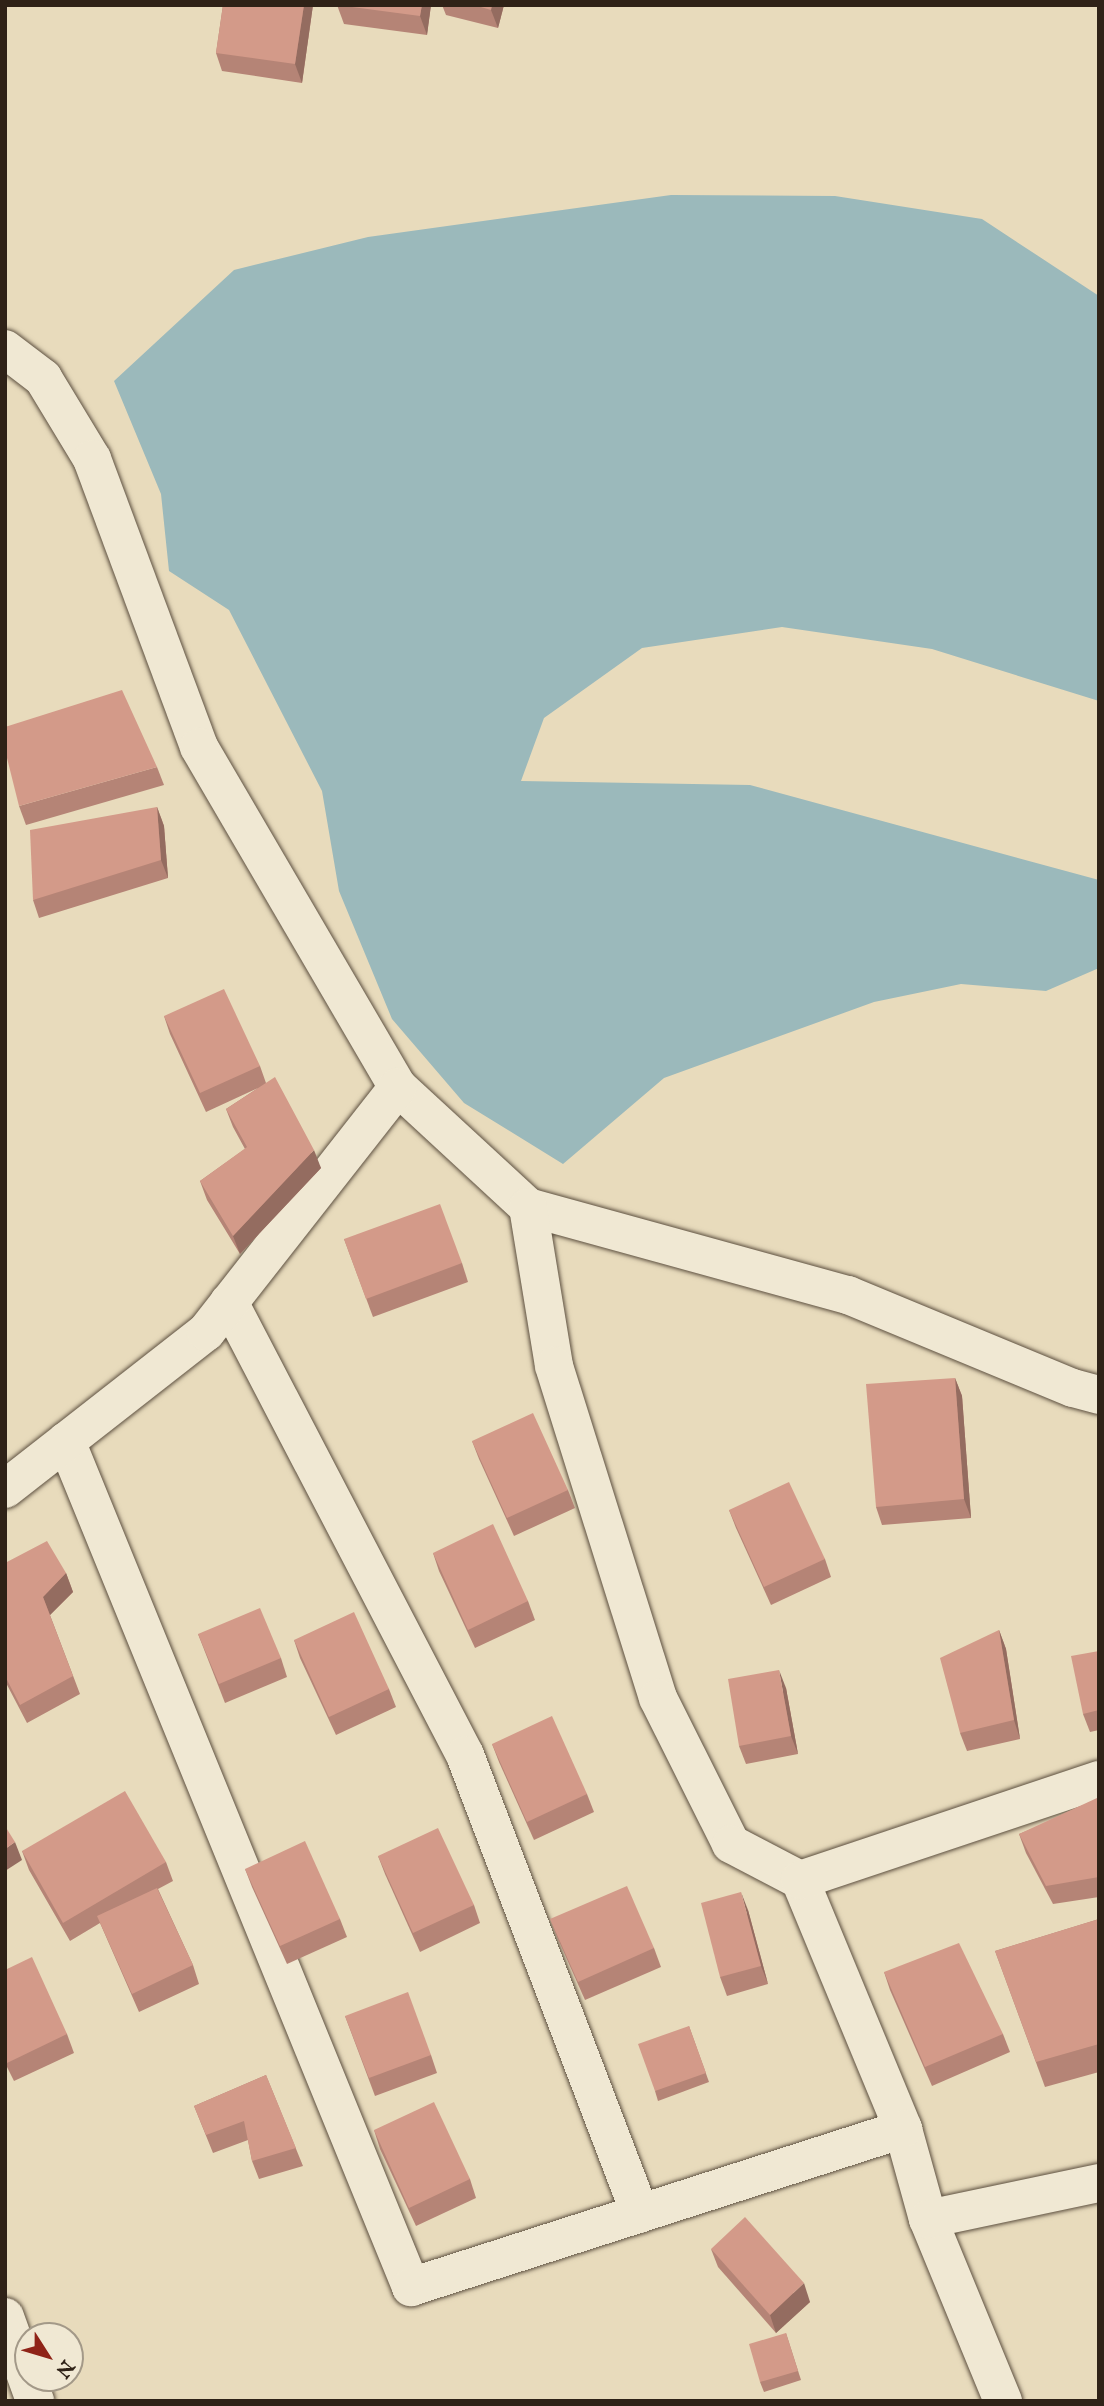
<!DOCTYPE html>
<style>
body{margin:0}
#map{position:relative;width:1104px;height:2406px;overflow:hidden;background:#e8dbbc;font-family:"IM FELL English",serif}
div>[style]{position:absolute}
.water>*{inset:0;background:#9bb9bb}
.roads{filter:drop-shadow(0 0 2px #5d5040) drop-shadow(0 0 2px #5d5040)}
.minor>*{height:38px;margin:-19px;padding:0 19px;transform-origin:19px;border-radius:19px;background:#f0e8d3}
.wall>*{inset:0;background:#b58476}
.shaded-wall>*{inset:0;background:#946c60}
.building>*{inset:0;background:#d39a89}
span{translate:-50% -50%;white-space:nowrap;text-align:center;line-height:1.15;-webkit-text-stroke:5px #f0e8d3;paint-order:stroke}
.frame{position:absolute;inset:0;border:7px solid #2f2217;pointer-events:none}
.north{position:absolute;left:14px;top:2322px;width:70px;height:70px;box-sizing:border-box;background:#f0e8d3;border:2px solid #a39988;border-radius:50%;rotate:127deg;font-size:19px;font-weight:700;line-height:28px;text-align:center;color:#2f2217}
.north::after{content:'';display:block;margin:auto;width:24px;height:32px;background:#8f2418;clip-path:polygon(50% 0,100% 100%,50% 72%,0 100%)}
</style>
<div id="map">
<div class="water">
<div style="clip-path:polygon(671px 195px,835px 196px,982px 219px,1099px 296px,1099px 701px,932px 649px,782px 627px,642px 648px,544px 718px,521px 781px,750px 785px,1099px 880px,1099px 968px,1046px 991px,961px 984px,874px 1002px,664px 1078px,563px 1164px,464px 1103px,392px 1019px,339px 891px,322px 791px,229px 610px,169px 571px,161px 494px,114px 381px,234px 270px,368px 237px)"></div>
</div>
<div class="roads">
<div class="minor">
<div style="left:5px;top:349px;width:48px;rotate:37.3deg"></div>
<div style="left:43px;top:378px;width:95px;rotate:58.8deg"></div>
<div style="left:92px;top:459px;width:307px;rotate:69.6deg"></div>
<div style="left:199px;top:747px;width:394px;rotate:59.7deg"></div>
<div style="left:398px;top:1087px;width:177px;rotate:42.7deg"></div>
<div style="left:528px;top:1207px;width:332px;rotate:15.4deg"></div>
<div style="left:848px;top:1295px;width:243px;rotate:22.5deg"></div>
<div style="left:1073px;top:1388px;width:27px;rotate:15deg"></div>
<div style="left:528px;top:1207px;width:161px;rotate:80.7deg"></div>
<div style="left:554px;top:1366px;width:348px;rotate:72.6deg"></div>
<div style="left:658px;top:1698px;width:163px;rotate:63.4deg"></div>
<div style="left:731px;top:1844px;width:78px;rotate:27.6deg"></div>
<div style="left:800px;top:1880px;width:269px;rotate:67.5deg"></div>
<div style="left:903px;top:2129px;width:93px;rotate:74.5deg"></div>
<div style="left:928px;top:2219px;width:197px;rotate:67.6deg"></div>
<div style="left:229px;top:1302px;width:511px;rotate:62.48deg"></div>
<div style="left:465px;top:1755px;width:491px;rotate:69.1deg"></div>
<div style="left:66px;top:1441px;width:914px;rotate:67.81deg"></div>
<div style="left:411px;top:2287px;width:517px;rotate:-17.8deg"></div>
<div style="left:5px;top:1489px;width:255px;rotate:-38deg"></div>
<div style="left:206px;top:1332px;width:311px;rotate:-51.9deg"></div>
<div style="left:800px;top:1880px;width:315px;rotate:-18.5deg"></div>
<div style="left:928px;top:2219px;width:175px;rotate:-11.9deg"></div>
<div style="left:5px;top:2317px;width:89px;rotate:70.3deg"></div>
</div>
</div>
<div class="wall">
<div style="clip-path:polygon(223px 5px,313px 5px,302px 83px,222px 71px,216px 53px)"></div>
<div style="clip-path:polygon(337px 5px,431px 5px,427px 35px,344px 24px)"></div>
<div style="clip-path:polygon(442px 5px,504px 5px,498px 28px,446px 15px)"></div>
<div style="clip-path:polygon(157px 767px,164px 785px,26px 825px,19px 806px)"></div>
<div style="clip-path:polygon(157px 807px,164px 826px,168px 878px,39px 918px,33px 900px)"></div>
<div style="clip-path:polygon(164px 1016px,260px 1066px,266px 1083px,321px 1168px,240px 1254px,207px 1200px,200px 1181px,245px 1149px,233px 1127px,226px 1109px,258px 1088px,206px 1112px,170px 1034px)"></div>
<div style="clip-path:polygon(344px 1239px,462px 1263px,468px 1282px,373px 1317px)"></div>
<div style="clip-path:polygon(955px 1378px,962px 1396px,971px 1518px,882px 1525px,876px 1507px)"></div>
<div style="clip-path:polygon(472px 1441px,568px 1490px,575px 1508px,514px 1536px,479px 1459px)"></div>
<div style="clip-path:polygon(729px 1510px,825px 1559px,831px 1577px,771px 1605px,736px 1528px)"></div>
<div style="clip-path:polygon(433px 1553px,528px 1601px,535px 1620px,475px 1648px,439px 1571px)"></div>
<div style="clip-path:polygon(5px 1563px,66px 1573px,73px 1592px,50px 1615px,80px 1694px,27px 1723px,5px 1681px)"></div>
<div style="clip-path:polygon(999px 1630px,1006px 1649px,1020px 1739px,967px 1751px,960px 1733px)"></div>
<div style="clip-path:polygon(198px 1634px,281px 1658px,287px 1677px,225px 1703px)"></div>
<div style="clip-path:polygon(294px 1640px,389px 1689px,396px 1707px,336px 1735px,300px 1658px)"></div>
<div style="clip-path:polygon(1099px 1651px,1099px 1730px,1090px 1732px,1083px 1714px)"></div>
<div style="clip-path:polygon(786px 1688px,798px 1754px,746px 1764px,739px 1746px)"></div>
<div style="clip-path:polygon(492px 1744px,587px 1794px,594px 1812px,534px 1840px,499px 1762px)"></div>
<div style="clip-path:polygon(1099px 1802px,1099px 1897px,1053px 1904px,1026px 1853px,1019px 1834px)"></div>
<div style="clip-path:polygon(22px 1851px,166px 1862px,173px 1881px,158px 1889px,193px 1965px,199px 1984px,139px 2012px,100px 1923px,70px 1941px,29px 1870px)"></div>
<div style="clip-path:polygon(378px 1856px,474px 1905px,480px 1923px,420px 1952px,385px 1874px)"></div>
<div style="clip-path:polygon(245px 1869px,340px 1919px,347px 1937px,287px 1964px,252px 1887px)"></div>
<div style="clip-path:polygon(748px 1910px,768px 1984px,727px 1996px,720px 1977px)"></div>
<div style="clip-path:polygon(550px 1919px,654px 1948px,661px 1967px,585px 2000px,557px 1937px)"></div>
<div style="clip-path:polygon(1099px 1919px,1099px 2072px,1045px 2087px,995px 1951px)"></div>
<div style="clip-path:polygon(5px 1970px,67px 2034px,74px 2053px,14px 2081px,5px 2063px)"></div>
<div style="clip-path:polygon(884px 1972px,1003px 2034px,1010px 2052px,932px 2086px,890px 1990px)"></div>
<div style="clip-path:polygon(345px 2016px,431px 2055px,437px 2073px,375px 2096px)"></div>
<div style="clip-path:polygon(689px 2026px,709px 2082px,658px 2101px,655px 2091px)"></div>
<div style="clip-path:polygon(266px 2075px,303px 2166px,259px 2179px,252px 2161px,248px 2140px,213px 2153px,194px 2106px)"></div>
<div style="clip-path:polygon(374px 2130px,470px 2179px,476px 2198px,416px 2226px,380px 2149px)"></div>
<div style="clip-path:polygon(711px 2249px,810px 2302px,776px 2333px,718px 2267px)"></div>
<div style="clip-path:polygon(786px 2333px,801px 2380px,764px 2392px,760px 2382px)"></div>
</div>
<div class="shaded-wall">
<div style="clip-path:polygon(304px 5px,313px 5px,302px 83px,295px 64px)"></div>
<div style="clip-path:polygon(422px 5px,431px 5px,427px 35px,420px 16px)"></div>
<div style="clip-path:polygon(492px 5px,504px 5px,498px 28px,491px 10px)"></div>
<div style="clip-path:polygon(157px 807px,164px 826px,168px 878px,161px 860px)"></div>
<div style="clip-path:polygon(314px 1150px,321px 1168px,240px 1254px,233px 1236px)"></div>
<div style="clip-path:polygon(955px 1378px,962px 1396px,971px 1518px,964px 1499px)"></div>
<div style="clip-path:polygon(66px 1573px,73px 1592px,50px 1615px,43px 1597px)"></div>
<div style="clip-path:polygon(999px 1630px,1006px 1649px,1020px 1739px,1014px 1720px)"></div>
<div style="clip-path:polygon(779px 1670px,786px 1688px,798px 1754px,791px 1736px)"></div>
<div style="clip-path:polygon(15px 1842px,22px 1860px,5px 1871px,5px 1849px)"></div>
<div style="clip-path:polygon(741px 1892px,748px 1910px,768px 1984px,761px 1966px)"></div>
<div style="clip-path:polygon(804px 2283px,810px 2302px,776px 2333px,770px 2315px)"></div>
</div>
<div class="building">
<div style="clip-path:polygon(223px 5px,304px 5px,295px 64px,216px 53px)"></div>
<div style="clip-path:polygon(337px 5px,422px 5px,420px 16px)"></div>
<div style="clip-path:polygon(474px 5px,492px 5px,491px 10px)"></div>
<div style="clip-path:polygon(122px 690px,157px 767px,19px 806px,5px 750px,5px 727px)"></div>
<div style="clip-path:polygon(157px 807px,161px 860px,33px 900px,30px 830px)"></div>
<div style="clip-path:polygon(224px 989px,260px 1066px,200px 1093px,164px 1016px)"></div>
<div style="clip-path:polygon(275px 1077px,314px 1150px,233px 1236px,200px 1181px,247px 1147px,226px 1109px)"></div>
<div style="clip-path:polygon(440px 1204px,462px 1263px,366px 1299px,344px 1239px)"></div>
<div style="clip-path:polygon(955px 1378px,964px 1499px,876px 1507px,866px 1384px)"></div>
<div style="clip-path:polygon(533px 1413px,568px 1490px,507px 1518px,472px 1441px)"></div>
<div style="clip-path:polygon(789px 1482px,825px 1559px,764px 1587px,729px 1510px)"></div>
<div style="clip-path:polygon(493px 1524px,528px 1601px,468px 1630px,433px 1553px)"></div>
<div style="clip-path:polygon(47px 1541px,66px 1573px,43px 1597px,73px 1676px,20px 1705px,5px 1676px,5px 1563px)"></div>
<div style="clip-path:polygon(260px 1608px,281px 1658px,219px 1684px,198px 1634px)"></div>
<div style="clip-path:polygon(354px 1612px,389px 1689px,329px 1717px,294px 1640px)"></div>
<div style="clip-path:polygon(999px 1630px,1014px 1720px,960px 1733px,940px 1658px)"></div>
<div style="clip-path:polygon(1099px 1651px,1099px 1710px,1083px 1714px,1071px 1656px)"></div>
<div style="clip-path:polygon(779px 1670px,791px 1736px,739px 1746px,728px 1679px)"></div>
<div style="clip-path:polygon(552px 1716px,587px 1794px,527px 1822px,492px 1744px)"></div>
<div style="clip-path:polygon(125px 1791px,166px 1862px,63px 1923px,22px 1851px)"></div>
<div style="clip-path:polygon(1097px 1798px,1099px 1804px,1099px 1877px,1046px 1886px,1019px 1834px)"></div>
<div style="clip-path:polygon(5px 1826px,15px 1842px,5px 1849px)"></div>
<div style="clip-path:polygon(438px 1828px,474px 1905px,413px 1933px,378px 1856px)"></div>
<div style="clip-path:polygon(305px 1841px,340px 1919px,280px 1946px,245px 1869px)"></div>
<div style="clip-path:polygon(627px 1886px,654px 1948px,578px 1982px,550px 1919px)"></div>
<div style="clip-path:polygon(157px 1888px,193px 1965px,132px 1994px,97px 1916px)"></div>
<div style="clip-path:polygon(741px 1892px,761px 1966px,720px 1977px,701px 1903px)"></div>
<div style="clip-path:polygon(1099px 1919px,1099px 2044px,1036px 2062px,995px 1951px)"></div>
<div style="clip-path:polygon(959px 1943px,1003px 2034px,925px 2067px,884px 1972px)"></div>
<div style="clip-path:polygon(32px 1957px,67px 2034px,7px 2063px,5px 2059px,5px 1970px)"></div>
<div style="clip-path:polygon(408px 1992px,431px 2055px,369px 2078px,345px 2016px)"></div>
<div style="clip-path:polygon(689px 2026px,706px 2073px,655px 2091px,638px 2044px)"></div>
<div style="clip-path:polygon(266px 2075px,296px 2148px,252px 2161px,244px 2121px,206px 2135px,194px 2106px)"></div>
<div style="clip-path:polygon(434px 2102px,470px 2179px,409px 2208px,374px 2130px)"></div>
<div style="clip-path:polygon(745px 2217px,804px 2283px,770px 2315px,711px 2249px)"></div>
<div style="clip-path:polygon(786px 2333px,798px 2371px,760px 2382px,749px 2344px)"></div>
</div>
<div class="frame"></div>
<div class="north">N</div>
</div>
